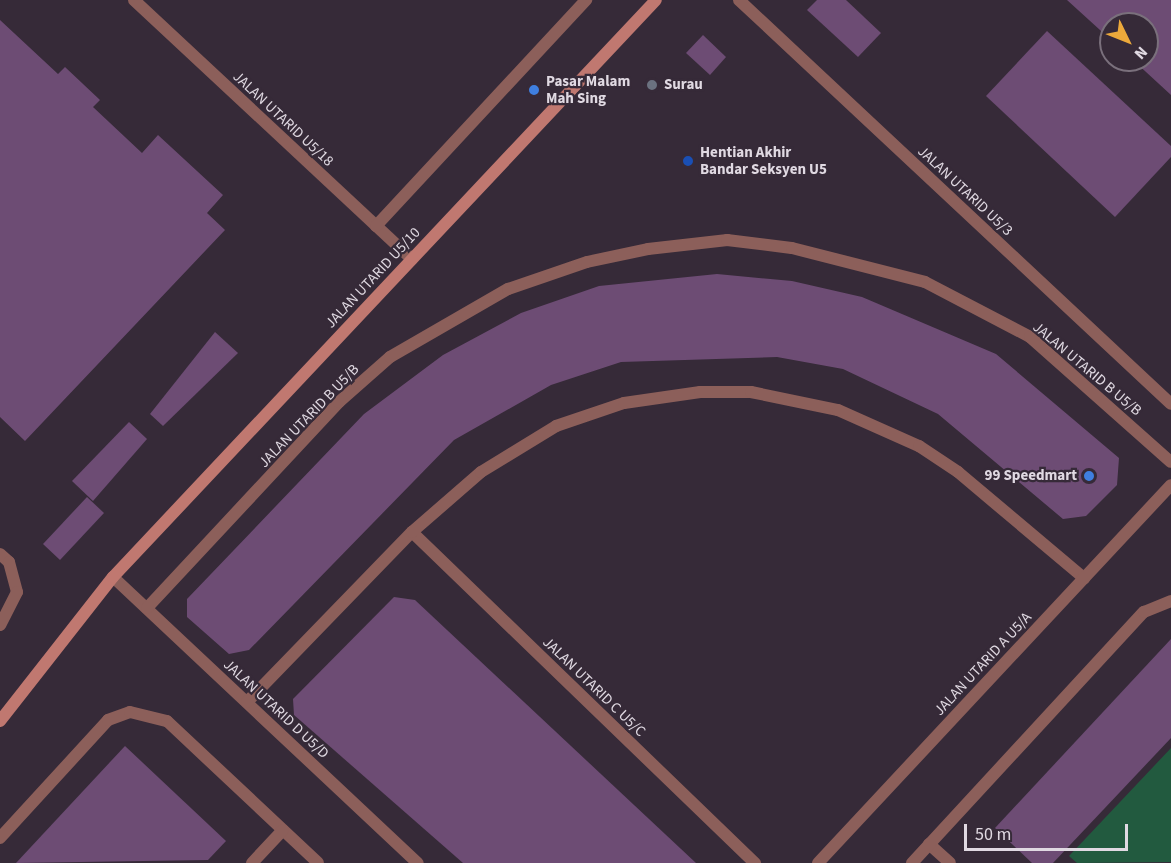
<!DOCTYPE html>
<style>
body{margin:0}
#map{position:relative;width:1171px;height:863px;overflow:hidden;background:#362a38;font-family:"Source Sans 3",sans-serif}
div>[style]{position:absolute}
.green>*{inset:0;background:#225a3f}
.building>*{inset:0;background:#6d4c74}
.street>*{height:12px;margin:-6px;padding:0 6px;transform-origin:6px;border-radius:6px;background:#8c5f5a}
.secondary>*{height:12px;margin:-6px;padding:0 6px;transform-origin:6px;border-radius:6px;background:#c07870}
.dots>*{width:16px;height:16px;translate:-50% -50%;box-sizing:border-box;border:3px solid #362a38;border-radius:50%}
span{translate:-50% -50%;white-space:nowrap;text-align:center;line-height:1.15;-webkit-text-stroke:4.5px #362a38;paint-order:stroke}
.poi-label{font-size:15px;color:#e0d9e2;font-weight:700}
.left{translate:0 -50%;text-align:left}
.right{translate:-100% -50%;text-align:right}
.street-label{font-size:15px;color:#e0d9e2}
.north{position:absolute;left:1099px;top:12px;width:60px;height:60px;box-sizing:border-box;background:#362a38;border:2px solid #7a707c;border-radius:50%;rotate:133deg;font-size:16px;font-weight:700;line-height:24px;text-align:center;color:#e0d9e2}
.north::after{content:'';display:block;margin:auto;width:21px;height:27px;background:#eca93b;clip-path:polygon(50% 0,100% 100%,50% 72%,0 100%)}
.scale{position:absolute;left:964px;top:824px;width:164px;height:27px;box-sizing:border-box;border:3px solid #e0d9e2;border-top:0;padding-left:8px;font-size:18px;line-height:21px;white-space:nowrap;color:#e0d9e2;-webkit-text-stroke:4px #362a38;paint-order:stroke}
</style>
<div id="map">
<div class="green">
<div style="clip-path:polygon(1171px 748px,1171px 862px,1077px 863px,1069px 856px)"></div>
</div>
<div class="building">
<div style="clip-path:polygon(817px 0,846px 0,881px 33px,858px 57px,807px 10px)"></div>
<div style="clip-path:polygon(1067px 0,1171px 0,1171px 95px,1133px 60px,1147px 60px,1147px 24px,1111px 24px,1111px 40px)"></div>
<div style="clip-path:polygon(0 20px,58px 74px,65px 67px,100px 100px,93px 107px,142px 153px,158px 135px,223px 195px,207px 213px,225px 230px,25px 441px,0 417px)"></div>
<div style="clip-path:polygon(1047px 31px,1171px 146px,1171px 157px,1115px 217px,986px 96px)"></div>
<div style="clip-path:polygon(703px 35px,726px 57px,710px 75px,686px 53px)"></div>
<div style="clip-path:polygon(717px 274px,792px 281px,862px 297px,996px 354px,1119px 458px,1117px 485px,1086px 516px,1063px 519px,938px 414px,843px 369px,777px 357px,621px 362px,551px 385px,454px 440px,249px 650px,229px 654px,187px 617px,187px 599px,364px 414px,443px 355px,521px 313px,599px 286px)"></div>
<div style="clip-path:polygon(215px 332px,238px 353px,163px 426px,150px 414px)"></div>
<div style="clip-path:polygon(129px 422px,147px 439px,93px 501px,72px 481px)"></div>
<div style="clip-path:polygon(87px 497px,104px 513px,60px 560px,43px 544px)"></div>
<div style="clip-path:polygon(394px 597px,415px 600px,696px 863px,463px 863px,294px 715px,293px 699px)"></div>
<div style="clip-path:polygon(1171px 639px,1171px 738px,1053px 863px,1032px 863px,995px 828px)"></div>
<div style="clip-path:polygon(125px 746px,226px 841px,208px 860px,16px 863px)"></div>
</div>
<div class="street">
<div style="left:134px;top:0;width:380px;rotate:43deg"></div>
<div style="left:739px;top:0;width:591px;rotate:43.08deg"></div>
<div style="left:376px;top:226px;width:309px;rotate:-47.1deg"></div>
<div style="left:412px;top:532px;width:477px;rotate:44deg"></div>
<div style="left:0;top:554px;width:12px;rotate:42deg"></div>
<div style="left:9px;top:562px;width:31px;rotate:75deg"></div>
<div style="left:17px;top:592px;width:37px;rotate:117deg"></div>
<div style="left:113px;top:577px;width:418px;rotate:43.2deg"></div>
<div style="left:147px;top:608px;width:282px;rotate:-47deg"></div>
<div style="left:339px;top:402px;width:68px;rotate:-41.4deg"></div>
<div style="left:390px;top:357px;width:136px;rotate:-30deg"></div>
<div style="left:508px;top:289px;width:83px;rotate:-18.9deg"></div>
<div style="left:587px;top:262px;width:62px;rotate:-12deg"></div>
<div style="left:648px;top:249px;width:80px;rotate:-6.5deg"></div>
<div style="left:727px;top:240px;width:65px;rotate:7deg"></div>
<div style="left:792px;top:248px;width:137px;rotate:14.3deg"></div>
<div style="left:925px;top:282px;width:119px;rotate:27.6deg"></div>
<div style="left:1030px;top:337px;width:188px;rotate:41.6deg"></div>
<div style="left:247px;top:702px;width:237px;rotate:-45.9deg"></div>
<div style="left:412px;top:532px;width:91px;rotate:-41deg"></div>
<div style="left:481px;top:472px;width:88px;rotate:-31.5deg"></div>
<div style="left:556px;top:426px;width:72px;rotate:-18.7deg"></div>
<div style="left:624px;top:403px;width:77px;rotate:-8.2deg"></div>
<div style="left:700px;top:392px;width:51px"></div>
<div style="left:751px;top:392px;width:89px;rotate:11.7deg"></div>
<div style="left:838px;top:410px;width:89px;rotate:24deg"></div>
<div style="left:919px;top:446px;width:47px;rotate:33.7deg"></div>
<div style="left:958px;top:472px;width:165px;rotate:40.1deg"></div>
<div style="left:0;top:838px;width:160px;rotate:-47.5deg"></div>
<div style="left:108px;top:720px;width:23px;rotate:-20deg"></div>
<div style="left:130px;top:712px;width:38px;rotate:14deg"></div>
<div style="left:167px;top:721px;width:207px;rotate:43.2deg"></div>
<div style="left:929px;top:844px;width:28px;rotate:42deg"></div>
<div style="left:252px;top:863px;width:45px;rotate:-46.8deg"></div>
<div style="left:818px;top:863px;width:517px;rotate:-46.96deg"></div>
<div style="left:912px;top:863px;width:342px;rotate:-47.3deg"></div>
<div style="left:1144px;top:612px;width:29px;rotate:-22deg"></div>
</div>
<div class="secondary">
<div style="left:0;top:721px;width:183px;rotate:-51.9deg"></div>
<div style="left:113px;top:577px;width:792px;rotate:-46.74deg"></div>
</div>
<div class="dots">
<div style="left:652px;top:85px;background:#6b7280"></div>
<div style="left:534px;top:90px;background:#3f7fe0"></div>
<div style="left:688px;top:161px;background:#1a4fb4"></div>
<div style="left:1089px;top:476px;background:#3f7fe0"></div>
</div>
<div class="poi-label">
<span class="left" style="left:546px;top:90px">Pasar Malam<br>Mah Sing</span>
<span class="left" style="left:664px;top:85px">Surau</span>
<span class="left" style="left:700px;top:161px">Hentian Akhir<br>Bandar Seksyen U5</span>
<span class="right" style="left:1077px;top:476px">99 Speedmart</span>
</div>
<div class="street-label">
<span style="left:283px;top:119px;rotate:43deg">JALAN UTARID U5/18</span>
<span style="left:965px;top:191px;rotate:43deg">JALAN UTARID U5/3</span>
<span style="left:373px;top:278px;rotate:-47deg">JALAN UTARID U5/10</span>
<span style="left:1087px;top:369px;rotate:40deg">JALAN UTARID B U5/B</span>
<span style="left:309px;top:416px;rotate:-46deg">JALAN UTARID B U5/B</span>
<span style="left:983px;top:664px;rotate:-47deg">JALAN UTARID A U5/A</span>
<span style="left:594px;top:687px;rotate:44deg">JALAN UTARID C U5/C</span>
<span style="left:276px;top:709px;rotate:43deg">JALAN UTARID D U5/D</span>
</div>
<div class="north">N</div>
<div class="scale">50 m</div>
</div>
